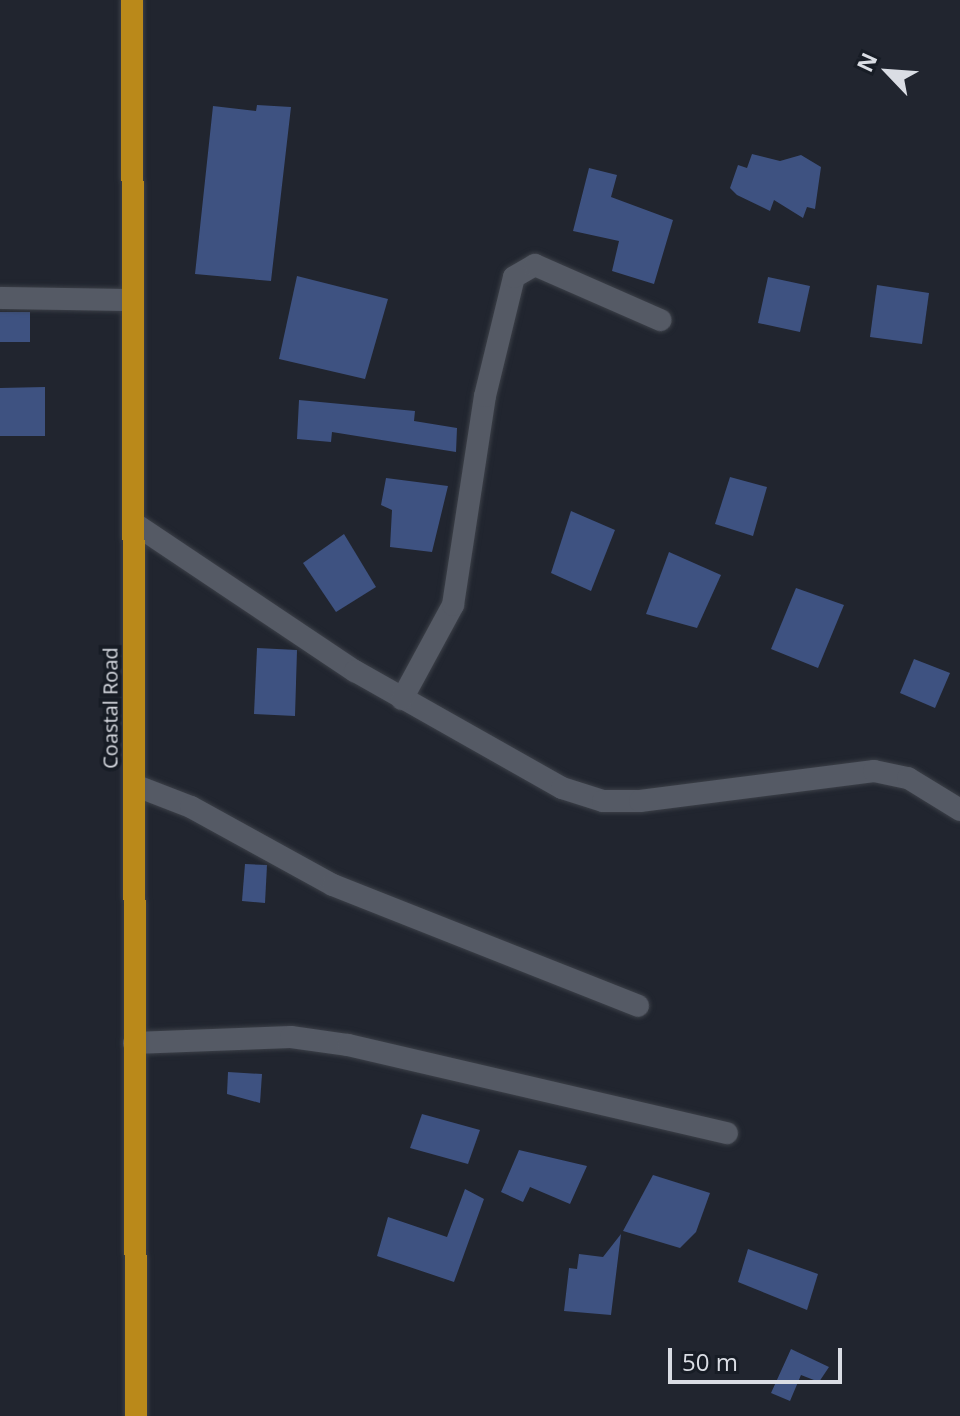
<!DOCTYPE html>
<style>
body{margin:0}
#map{position:relative;width:960px;height:1416px;overflow:hidden;background:#21252f;font-family:"Open Sans",sans-serif}
div>[style]{position:absolute}
.building>*{inset:0;background:#3e5281}
.roads{filter:drop-shadow(0 0 2px #3c4048) drop-shadow(0 0 2px #3c4048)}
.minor>*{height:22px;margin:-11px;padding:0 11px;transform-origin:11px;border-radius:11px;background:#555a65}
.trunk>*{height:22px;margin:-11px;padding:0 11px;transform-origin:11px;border-radius:11px;background:#ba891a}
span{translate:-50% -50%;white-space:nowrap;text-align:center;line-height:1.15;-webkit-text-stroke:8px #171c25;paint-order:stroke}
.street-label{font-size:20px;color:#dadde4}
.north{position:absolute;left:848px;top:32px;width:80px;height:80px;-webkit-text-stroke:6px #171c25;paint-order:stroke;rotate:295deg;font-size:22px;font-weight:700;line-height:32px;text-align:center;color:#dadde4}
.north::after{content:'';display:block;margin:auto;width:28px;height:36px;background:#dadde4;clip-path:polygon(50% 0,100% 100%,50% 72%,0 100%)}
.scale{position:absolute;left:668px;top:1348px;width:174px;height:36px;box-sizing:border-box;border:4px solid #dadde4;border-top:0;padding-left:10px;font-size:24px;line-height:28px;white-space:nowrap;color:#dadde4;-webkit-text-stroke:6px #171c25;paint-order:stroke}
</style>
<div id="map">
<div class="building">
<div style="clip-path:polygon(257px 105px,291px 107px,271px 281px,195px 274px,213px 106px,256px 111px)"></div>
<div style="clip-path:polygon(752px 154px,780px 161px,801px 155px,821px 167px,815px 209px,807px 207px,803px 218px,774px 200px,770px 211px,737px 195px,730px 188px,738px 165px,747px 168px)"></div>
<div style="clip-path:polygon(589px 168px,617px 175px,611px 197px,673px 220px,654px 284px,612px 271px,619px 241px,573px 231px)"></div>
<div style="clip-path:polygon(297px 276px,388px 299px,365px 379px,279px 359px)"></div>
<div style="clip-path:polygon(768px 277px,810px 286px,800px 332px,758px 323px)"></div>
<div style="clip-path:polygon(877px 285px,929px 293px,922px 344px,870px 337px)"></div>
<div style="clip-path:polygon(0 312px,30px 312px,30px 342px,0 342px)"></div>
<div style="clip-path:polygon(45px 387px,45px 436px,0 436px,0 388px)"></div>
<div style="clip-path:polygon(299px 400px,415px 411px,414px 421px,457px 428px,456px 452px,332px 432px,331px 442px,297px 439px)"></div>
<div style="clip-path:polygon(730px 477px,767px 487px,753px 536px,715px 524px)"></div>
<div style="clip-path:polygon(386px 478px,448px 486px,432px 552px,390px 547px,392px 510px,381px 505px)"></div>
<div style="clip-path:polygon(571px 511px,615px 530px,591px 591px,551px 573px)"></div>
<div style="clip-path:polygon(344px 534px,376px 587px,336px 612px,303px 563px)"></div>
<div style="clip-path:polygon(669px 552px,721px 575px,697px 628px,646px 614px)"></div>
<div style="clip-path:polygon(796px 588px,844px 605px,818px 668px,771px 649px)"></div>
<div style="clip-path:polygon(257px 648px,297px 650px,295px 716px,254px 714px)"></div>
<div style="clip-path:polygon(914px 659px,950px 673px,935px 708px,900px 693px)"></div>
<div style="clip-path:polygon(245px 864px,267px 865px,265px 903px,242px 901px)"></div>
<div style="clip-path:polygon(228px 1072px,262px 1074px,260px 1103px,227px 1094px)"></div>
<div style="clip-path:polygon(422px 1114px,480px 1130px,468px 1164px,410px 1148px)"></div>
<div style="clip-path:polygon(519px 1150px,587px 1166px,570px 1204px,530px 1187px,523px 1202px,501px 1192px)"></div>
<div style="clip-path:polygon(653px 1175px,710px 1193px,696px 1232px,680px 1248px,623px 1231px)"></div>
<div style="clip-path:polygon(465px 1189px,484px 1199px,454px 1282px,377px 1256px,388px 1217px,447px 1237px)"></div>
<div style="clip-path:polygon(621px 1234px,611px 1315px,564px 1311px,569px 1268px,577px 1269px,579px 1254px,603px 1257px)"></div>
<div style="clip-path:polygon(748px 1249px,818px 1274px,807px 1310px,738px 1282px)"></div>
<div style="clip-path:polygon(791px 1349px,829px 1367px,819px 1382px,801px 1375px,790px 1401px,771px 1393px)"></div>
</div>
<div class="roads">
<div class="minor">
<div style="left:0;top:298px;width:131px;rotate:0.9deg"></div>
<div style="left:135px;top:524px;width:265px;rotate:33.8deg"></div>
<div style="left:355px;top:671px;width:238px;rotate:29.5deg"></div>
<div style="left:562px;top:788px;width:43px;rotate:17.6deg"></div>
<div style="left:603px;top:801px;width:37px"></div>
<div style="left:640px;top:801px;width:236px;rotate:-7.3deg"></div>
<div style="left:874px;top:771px;width:35px;rotate:12deg"></div>
<div style="left:908px;top:778px;width:61px;rotate:31.6deg"></div>
<div style="left:402px;top:699px;width:107px;rotate:-61.5deg"></div>
<div style="left:453px;top:605px;width:211px;rotate:-81.3deg"></div>
<div style="left:485px;top:396px;width:122px;rotate:-76.3deg"></div>
<div style="left:514px;top:277px;width:24px;rotate:-30deg"></div>
<div style="left:535px;top:265px;width:137px;rotate:23.7deg"></div>
<div style="left:134px;top:785px;width:61px;rotate:21.1deg"></div>
<div style="left:191px;top:807px;width:162px;rotate:28.8deg"></div>
<div style="left:333px;top:885px;width:328px;rotate:21.6deg"></div>
<div style="left:134px;top:1043px;width:157px;rotate:-2.2deg"></div>
<div style="left:291px;top:1037px;width:58px;rotate:8deg"></div>
<div style="left:348px;top:1045px;width:389px;rotate:13.1deg"></div>
</div>
<div class="trunk">
<div style="left:132px;top:0;width:1416px;rotate:89.84deg"></div>
</div>
</div>
<div class="street-label">
<span style="left:110px;top:708px;rotate:-90deg">Coastal Road</span>
</div>
<div class="north">N</div>
<div class="scale">50 m</div>
</div>
